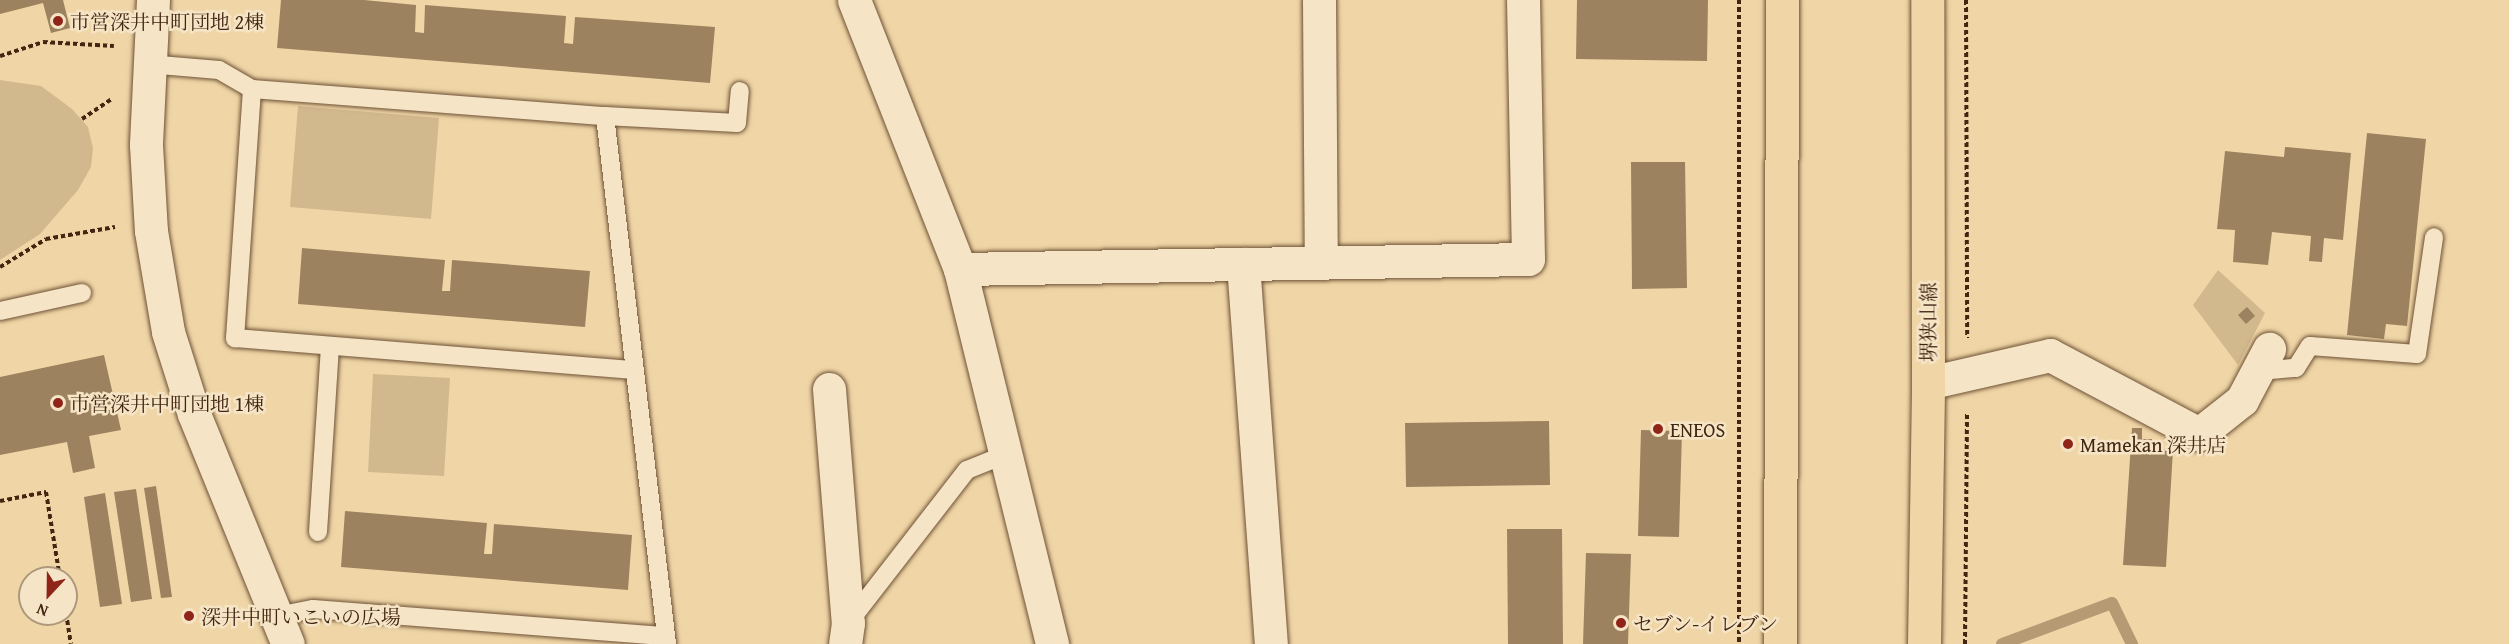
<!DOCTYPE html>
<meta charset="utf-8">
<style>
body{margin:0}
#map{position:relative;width:2509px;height:644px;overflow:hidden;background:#f0d6a6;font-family:"Gentium Book Plus","Noto Serif JP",serif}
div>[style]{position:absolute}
.green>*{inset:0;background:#d2b88d}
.stream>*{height:12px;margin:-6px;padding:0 6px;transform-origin:6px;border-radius:6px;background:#b59a74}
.building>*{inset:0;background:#9c825f}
.path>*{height:4px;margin-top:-2px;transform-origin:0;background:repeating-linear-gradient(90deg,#422612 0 4.5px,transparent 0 7.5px)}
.roads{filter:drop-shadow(0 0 2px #6e5237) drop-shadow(0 0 2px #6e5237)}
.lane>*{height:18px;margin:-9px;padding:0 9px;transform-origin:9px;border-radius:9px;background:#f5e4c5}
.street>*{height:33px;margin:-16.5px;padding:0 16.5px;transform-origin:16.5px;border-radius:16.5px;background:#f5e4c5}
.secondary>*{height:33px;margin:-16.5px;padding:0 16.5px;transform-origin:16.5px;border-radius:16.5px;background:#f5e4c5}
.primary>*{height:33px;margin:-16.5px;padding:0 16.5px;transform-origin:16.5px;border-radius:16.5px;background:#f0d6a6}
.dots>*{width:16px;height:16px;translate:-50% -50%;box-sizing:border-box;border:3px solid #f5e4c5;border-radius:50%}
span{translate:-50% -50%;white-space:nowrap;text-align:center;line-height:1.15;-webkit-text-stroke:5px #f5e4c5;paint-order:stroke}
.poi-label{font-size:20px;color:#422612}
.left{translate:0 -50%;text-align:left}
.street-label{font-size:20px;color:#422612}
.north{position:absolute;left:18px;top:566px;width:60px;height:60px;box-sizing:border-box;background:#f5e4c5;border:2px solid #ad987d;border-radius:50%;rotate:202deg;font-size:16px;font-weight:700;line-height:24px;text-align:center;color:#422612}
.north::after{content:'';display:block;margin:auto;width:21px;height:27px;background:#8f2418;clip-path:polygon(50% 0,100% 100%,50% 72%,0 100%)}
</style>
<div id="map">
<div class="green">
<div style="clip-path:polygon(0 80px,41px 86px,72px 109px,88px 127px,93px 148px,91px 167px,78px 190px,40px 234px,0 260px)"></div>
<div style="clip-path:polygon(298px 106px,439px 118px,431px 219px,290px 207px)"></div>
<div style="clip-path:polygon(2218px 270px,2265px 313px,2238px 365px,2193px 305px)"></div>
<div style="clip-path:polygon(373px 374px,450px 378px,444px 476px,368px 472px)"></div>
</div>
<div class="stream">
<div style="left:2002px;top:644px;width:117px;rotate:-20.4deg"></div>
<div style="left:2112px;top:603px;width:46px;rotate:64deg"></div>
</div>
<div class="building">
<div style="clip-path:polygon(0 0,63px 0,70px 28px,51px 33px,43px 3px,0 14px)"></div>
<div style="clip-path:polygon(281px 0,364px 0,416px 5px,415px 32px,424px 33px,425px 5px,566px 16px,564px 43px,573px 44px,575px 17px,715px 27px,710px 83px,277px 48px)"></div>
<div style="clip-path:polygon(1577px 0,1708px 0,1707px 61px,1576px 59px)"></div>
<div style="clip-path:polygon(2367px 133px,2426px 139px,2407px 326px,2386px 324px,2384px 339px,2347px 335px)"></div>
<div style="clip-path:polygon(2285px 147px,2351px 153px,2343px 240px,2324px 238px,2322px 262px,2309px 261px,2311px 236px,2272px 232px,2268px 265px,2233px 262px,2235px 230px,2217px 229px,2225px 151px,2284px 157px)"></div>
<div style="clip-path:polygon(1631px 162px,1685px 162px,1687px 288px,1632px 289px)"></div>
<div style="clip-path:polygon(302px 248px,445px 260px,442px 291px,450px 291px,452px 260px,590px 271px,585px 327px,298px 304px)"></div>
<div style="clip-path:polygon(2247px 307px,2255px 316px,2246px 324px,2238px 315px)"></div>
<div style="clip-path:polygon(104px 355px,121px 430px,89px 436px,95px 468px,73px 473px,67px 442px,0 455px,0 377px)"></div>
<div style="clip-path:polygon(1549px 421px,1550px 485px,1406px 487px,1405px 423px)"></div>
<div style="clip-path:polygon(2132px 428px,2142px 428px,2142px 439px,2152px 439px,2152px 449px,2173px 450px,2166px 567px,2123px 565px)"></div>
<div style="clip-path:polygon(1641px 430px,1682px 431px,1679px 537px,1638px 536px)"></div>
<div style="clip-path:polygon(156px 486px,172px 597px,161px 598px,144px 488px)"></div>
<div style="clip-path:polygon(136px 489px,152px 599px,131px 602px,114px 492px)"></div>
<div style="clip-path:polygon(105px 493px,122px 604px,100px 607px,84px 497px)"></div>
<div style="clip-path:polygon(345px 511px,487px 523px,484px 554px,492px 554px,494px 524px,632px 535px,628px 590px,341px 567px)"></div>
<div style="clip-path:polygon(1507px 529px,1562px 529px,1563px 644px,1508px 644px)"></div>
<div style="clip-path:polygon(1586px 553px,1631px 554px,1628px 644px,1583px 644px)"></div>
</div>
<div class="path">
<div style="left:1739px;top:0;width:644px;rotate:90deg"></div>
<div style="left:1966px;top:0;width:338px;rotate:89.8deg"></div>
<div style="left:0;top:56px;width:45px;rotate:-18deg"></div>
<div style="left:43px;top:42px;width:71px;rotate:3.2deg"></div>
<div style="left:82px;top:119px;width:36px;rotate:-34deg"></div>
<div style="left:0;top:267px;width:54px;rotate:-31.3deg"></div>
<div style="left:46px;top:239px;width:70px;rotate:-9.9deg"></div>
<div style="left:0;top:501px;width:47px;rotate:-11.1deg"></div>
<div style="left:46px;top:492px;width:87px;rotate:80.8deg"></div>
<div style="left:66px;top:613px;width:31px;rotate:81deg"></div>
<div style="left:1965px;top:644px;width:232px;rotate:-89.5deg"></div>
</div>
<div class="roads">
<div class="lane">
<div style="left:148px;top:64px;width:71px;rotate:4.8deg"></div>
<div style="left:219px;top:70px;width:38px;rotate:30deg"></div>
<div style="left:252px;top:89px;width:354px;rotate:4.4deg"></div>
<div style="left:605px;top:116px;width:132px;rotate:3deg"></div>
<div style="left:737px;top:123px;width:32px;rotate:-85deg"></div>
<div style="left:252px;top:89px;width:250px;rotate:93.9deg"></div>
<div style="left:235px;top:338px;width:401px;rotate:4.6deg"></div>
<div style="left:605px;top:116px;width:532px;rotate:83.3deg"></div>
<div style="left:0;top:311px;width:84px;rotate:-12.4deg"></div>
<div style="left:2259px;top:371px;width:37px;rotate:-5deg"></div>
<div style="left:2296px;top:368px;width:26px;rotate:-58deg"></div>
<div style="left:2310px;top:346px;width:107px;rotate:4.3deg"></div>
<div style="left:2417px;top:354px;width:118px;rotate:-81.7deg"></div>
<div style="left:318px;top:532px;width:186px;rotate:-86.3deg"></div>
<div style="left:277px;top:616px;width:37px;rotate:-11deg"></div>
<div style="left:313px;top:609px;width:354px;rotate:4.4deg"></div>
<div style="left:849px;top:622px;width:192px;rotate:-52.2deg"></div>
<div style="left:967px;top:470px;width:40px;rotate:-22deg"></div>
</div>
<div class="street">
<div style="left:854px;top:0;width:289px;rotate:68.5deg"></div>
<div style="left:960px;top:269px;width:386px;rotate:76.2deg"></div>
<div style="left:1319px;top:0;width:262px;rotate:89.6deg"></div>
<div style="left:1243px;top:264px;width:381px;rotate:85.8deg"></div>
<div style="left:960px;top:269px;width:568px;rotate:-1.01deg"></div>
<div style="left:1528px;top:259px;width:259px;rotate:-91.1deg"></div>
<div style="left:1928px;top:383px;width:125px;rotate:-12.9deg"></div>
<div style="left:2050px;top:355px;width:169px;rotate:27.9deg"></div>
<div style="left:2199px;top:434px;width:55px;rotate:-38.3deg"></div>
<div style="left:2242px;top:400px;width:58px;rotate:-62.1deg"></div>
<div style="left:829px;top:389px;width:235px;rotate:85.4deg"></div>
<div style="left:848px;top:623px;width:21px;rotate:98deg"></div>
</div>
<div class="secondary">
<div style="left:153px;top:0;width:145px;rotate:92.8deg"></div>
<div style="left:146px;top:145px;width:86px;rotate:86.7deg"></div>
<div style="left:151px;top:231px;width:102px;rotate:80.4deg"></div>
<div style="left:168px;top:332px;width:86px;rotate:72.4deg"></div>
<div style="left:194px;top:414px;width:248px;rotate:67.8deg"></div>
</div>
<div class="primary">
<div style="left:1780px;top:644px;width:644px;rotate:-89.82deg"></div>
<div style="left:1924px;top:644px;width:261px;rotate:-89.1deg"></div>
<div style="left:1928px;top:383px;width:383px;rotate:-90.1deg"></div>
</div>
</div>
<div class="dots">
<div style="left:58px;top:21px;background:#8f2418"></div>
<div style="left:58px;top:403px;background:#8f2418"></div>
<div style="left:1658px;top:429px;background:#8f2418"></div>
<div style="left:2068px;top:444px;background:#8f2418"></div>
<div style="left:189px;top:616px;background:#8f2418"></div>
<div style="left:1621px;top:623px;background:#8f2418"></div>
</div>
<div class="poi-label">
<span class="left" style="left:70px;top:21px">市営深井中町団地 2棟</span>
<span class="left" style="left:70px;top:403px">市営深井中町団地 1棟</span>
<span class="left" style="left:1670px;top:429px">ENEOS</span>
<span class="left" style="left:2080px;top:444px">Mamekan 深井店</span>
<span class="left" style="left:201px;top:616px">深井中町いこいの広場</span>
<span class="left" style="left:1633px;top:623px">セブン-イレブン</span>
</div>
<div class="street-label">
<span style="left:1928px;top:322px;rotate:-90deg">堺狭山線</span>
</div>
<div class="north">N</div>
</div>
